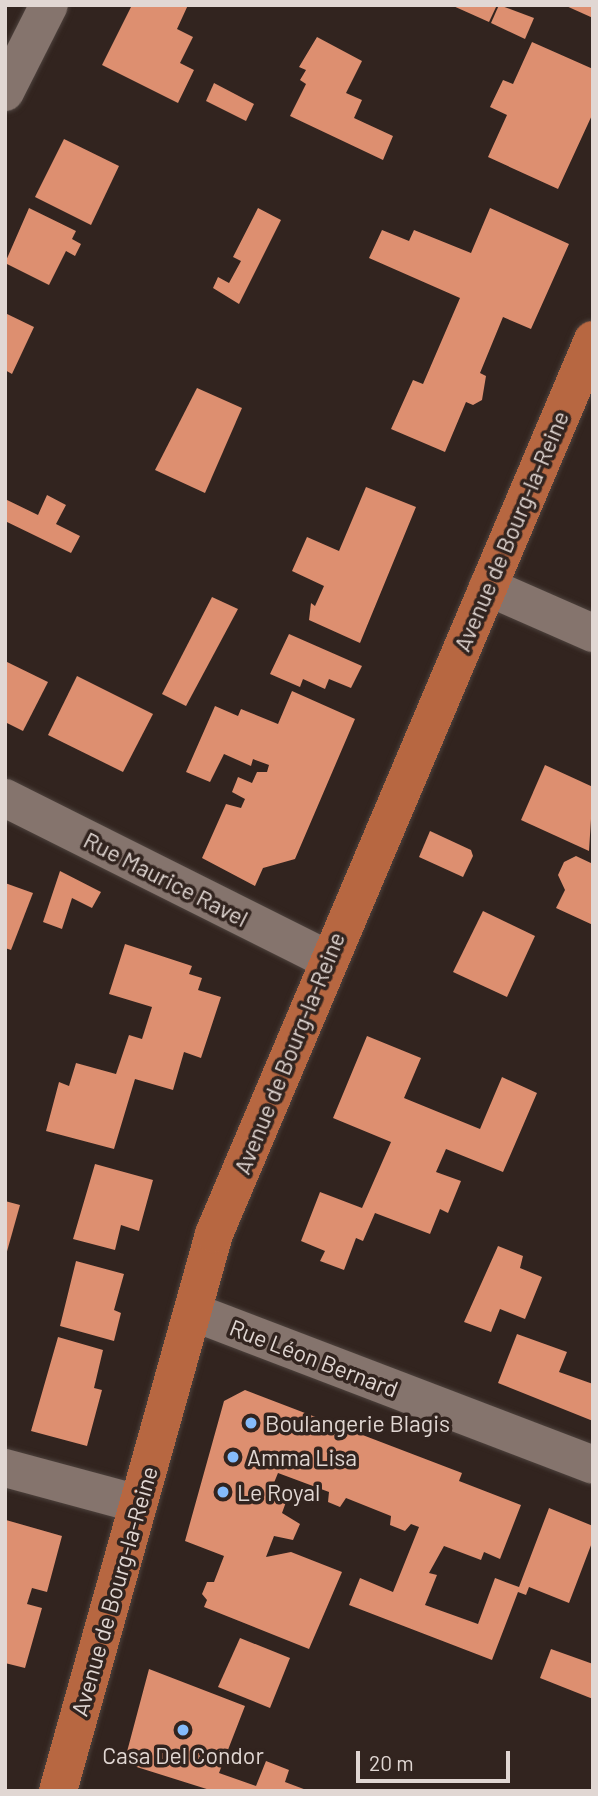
<!DOCTYPE html>
<meta charset="utf-8">
<style>
body{margin:0}
#map{position:relative;width:598px;height:1796px;overflow:hidden;background:#32241f;font-family:Barlow,sans-serif}
div>[style]{position:absolute}
.building>*{inset:0;background:#dd8f70}
.roads{filter:drop-shadow(0 0 2px #4d423d) drop-shadow(0 0 2px #4d423d)}
.minor>*{height:38px;margin:-19px;padding:0 19px;transform-origin:19px;border-radius:19px;background:#85746d}
.major>*{height:38px;margin:-19px;padding:0 19px;transform-origin:19px;border-radius:19px;background:#b76741}
.dots>*{width:19px;height:19px;translate:-50% -50%;box-sizing:border-box;border:4px solid #32241f;border-radius:50%}
span{translate:-50% -50%;white-space:nowrap;text-align:center;line-height:1.15;-webkit-text-stroke:7px #32241f;paint-order:stroke}
.street-label{font-size:23px;color:#e1d7d3}
.poi-label{font-size:23px;color:#e1d7d3}
.left{translate:0 -50%;text-align:left}
.frame{position:absolute;inset:0;border:7px solid #e1d7d3;pointer-events:none}
.scale{position:absolute;left:356px;top:1751px;width:154px;height:32px;box-sizing:border-box;border:4px solid #e1d7d3;border-top:0;padding-left:9px;font-size:21px;line-height:24px;white-space:nowrap;color:#e1d7d3;-webkit-text-stroke:5px #32241f;paint-order:stroke}
</style>
<div id="map">
<div class="building">
<div style="clip-path:polygon(132px 5px,188px 5px,177px 29px,193px 37px,180px 63px,194px 70px,178px 103px,102px 65px)"></div>
<div style="clip-path:polygon(451px 5px,497px 5px,489px 22px)"></div>
<div style="clip-path:polygon(499px 5px,534px 18px,525px 39px,491px 23px)"></div>
<div style="clip-path:polygon(564px 5px,593px 5px,593px 18px)"></div>
<div style="clip-path:polygon(317px 37px,362px 61px,346px 93px,362px 100px,354px 118px,393px 136px,383px 160px,290px 116px,306px 84px,300px 80px,306px 70px,299px 67px)"></div>
<div style="clip-path:polygon(532px 42px,593px 69px,593px 113px,558px 189px,488px 157px,507px 115px,490px 107px,503px 80px,513px 84px)"></div>
<div style="clip-path:polygon(214px 83px,254px 104px,246px 121px,206px 101px)"></div>
<div style="clip-path:polygon(64px 139px,119px 166px,91px 225px,35px 197px)"></div>
<div style="clip-path:polygon(29px 208px,76px 231px,72px 239px,81px 244px,75px 256px,66px 251px,49px 285px,5px 263px)"></div>
<div style="clip-path:polygon(258px 208px,281px 220px,239px 304px,213px 288px,218px 277px,229px 283px,241px 261px,233px 257px)"></div>
<div style="clip-path:polygon(490px 208px,569px 244px,531px 329px,503px 317px,480px 373px,486px 376px,482px 400px,473px 405px,466px 402px,445px 452px,391px 429px,413px 380px,423px 384px,460px 298px,369px 258px,382px 230px,409px 241px,414px 230px,471px 253px)"></div>
<div style="clip-path:polygon(5px 313px,34px 327px,12px 374px,5px 370px)"></div>
<div style="clip-path:polygon(197px 388px,242px 408px,205px 493px,155px 470px)"></div>
<div style="clip-path:polygon(366px 487px,416px 507px,360px 643px,309px 620px,311px 603px,315px 606px,324px 586px,292px 571px,307px 537px,339px 551px)"></div>
<div style="clip-path:polygon(47px 495px,66px 505px,56px 524px,80px 536px,71px 553px,5px 521px,5px 499px,38px 515px)"></div>
<div style="clip-path:polygon(212px 597px,238px 609px,186px 706px,162px 694px)"></div>
<div style="clip-path:polygon(289px 634px,362px 666px,351px 688px,329px 679px,325px 689px,303px 679px,300px 687px,270px 674px)"></div>
<div style="clip-path:polygon(5px 661px,48px 682px,23px 731px,5px 722px)"></div>
<div style="clip-path:polygon(77px 676px,153px 714px,123px 772px,48px 735px)"></div>
<div style="clip-path:polygon(292px 691px,355px 719px,295px 859px,263px 868px,255px 886px,202px 858px,226px 804px,241px 808px,245px 799px,232px 792px,238px 777px,252px 783px,257px 772px,267px 772px,269px 765px,253px 759px,251px 766px,224px 754px,210px 782px,186px 772px,215px 706px,238px 716px,241px 709px,278px 724px)"></div>
<div style="clip-path:polygon(545px 765px,593px 787px,589px 851px,521px 820px)"></div>
<div style="clip-path:polygon(430px 831px,471px 850px,473px 856px,463px 877px,419px 857px)"></div>
<div style="clip-path:polygon(576px 856px,593px 864px,593px 925px,556px 908px,565px 890px,558px 875px,564px 862px)"></div>
<div style="clip-path:polygon(60px 871px,101px 892px,92px 908px,72px 898px,62px 929px,43px 922px)"></div>
<div style="clip-path:polygon(5px 883px,33px 893px,11px 950px,5px 948px)"></div>
<div style="clip-path:polygon(483px 911px,535px 936px,507px 997px,453px 972px)"></div>
<div style="clip-path:polygon(125px 944px,192px 966px,189px 974px,202px 978px,198px 990px,221px 997px,201px 1058px,184px 1052px,173px 1090px,135px 1079px,114px 1149px,46px 1131px,59px 1082px,69px 1086px,76px 1063px,116px 1074px,129px 1035px,142px 1039px,152px 1007px,109px 994px)"></div>
<div style="clip-path:polygon(367px 1036px,421px 1058px,404px 1098px,480px 1129px,502px 1077px,537px 1093px,503px 1172px,446px 1149px,436px 1172px,461px 1181px,448px 1213px,440px 1209px,430px 1234px,375px 1213px,363px 1241px,356px 1238px,344px 1270px,320px 1261px,325px 1251px,301px 1241px,320px 1192px,362px 1208px,391px 1142px,333px 1118px)"></div>
<div style="clip-path:polygon(95px 1164px,153px 1180px,139px 1231px,121px 1225px,115px 1250px,73px 1239px)"></div>
<div style="clip-path:polygon(5px 1201px,20px 1205px,6px 1255px,5px 1255px)"></div>
<div style="clip-path:polygon(498px 1246px,523px 1256px,520px 1268px,542px 1277px,525px 1319px,500px 1309px,491px 1332px,464px 1322px)"></div>
<div style="clip-path:polygon(76px 1261px,124px 1274px,114px 1310px,121px 1313px,114px 1341px,60px 1326px)"></div>
<div style="clip-path:polygon(517px 1334px,567px 1352px,559px 1372px,593px 1384px,593px 1421px,498px 1383px)"></div>
<div style="clip-path:polygon(58px 1337px,103px 1350px,94px 1388px,102px 1390px,87px 1446px,31px 1431px)"></div>
<div style="clip-path:polygon(245px 1390px,462px 1473px,459px 1481px,521px 1505px,500px 1559px,484px 1552px,481px 1560px,444px 1546px,429px 1573px,437px 1575px,425px 1605px,478px 1624px,495px 1578px,519px 1587px,549px 1508px,593px 1526px,593px 1540px,569px 1603px,529px 1587px,526px 1595px,518px 1592px,492px 1660px,349px 1605px,360px 1578px,393px 1592px,419px 1527px,411px 1524px,405px 1531px,390px 1525px,391px 1516px,346px 1498px,340px 1507px,328px 1502px,329px 1492px,278px 1473px,269px 1495px,286px 1502px,282px 1513px,300px 1524px,293px 1540px,274px 1536px,266px 1557px,291px 1552px,342px 1572px,309px 1649px,204px 1607px,207px 1600px,202px 1594px,207px 1582px,214px 1582px,224px 1556px,185px 1541px,224px 1401px)"></div>
<div style="clip-path:polygon(6px 1520px,62px 1536px,47px 1592px,32px 1588px,27px 1604px,42px 1608px,25px 1668px,5px 1663px)"></div>
<div style="clip-path:polygon(240px 1638px,290px 1658px,270px 1708px,218px 1687px)"></div>
<div style="clip-path:polygon(551px 1649px,593px 1664px,593px 1699px,540px 1678px)"></div>
<div style="clip-path:polygon(149px 1669px,245px 1706px,219px 1773px,256px 1786px,266px 1761px,289px 1770px,285px 1782px,309px 1791px,213px 1791px,124px 1763px)"></div>
</div>
<div class="roads">
<div class="minor">
<div style="left:5px;top:92px;width:97px;rotate:-63.2deg"></div>
<div style="left:488px;top:587px;width:115px;rotate:23.7deg"></div>
<div style="left:5px;top:798px;width:359px;rotate:26.6deg"></div>
<div style="left:193px;top:1312px;width:428px;rotate:20.9deg"></div>
<div style="left:5px;top:1468px;width:138px;rotate:15.1deg"></div>
</div>
<div class="major">
<div style="left:58px;top:1791px;width:578px;rotate:-74.35deg"></div>
<div style="left:214px;top:1234px;width:971px;rotate:-67.03deg"></div>
</div>
</div>
<div class="dots">
<div style="left:251px;top:1423px;background:#85bbfb"></div>
<div style="left:233px;top:1457px;background:#85bbfb"></div>
<div style="left:223px;top:1492px;background:#85bbfb"></div>
<div style="left:183px;top:1730px;background:#85bbfb"></div>
</div>
<div class="street-label">
<span style="left:511px;top:531px;rotate:-67deg">Avenue de Bourg-la-Reine</span>
<span style="left:166px;top:879px;rotate:27deg">Rue Maurice Ravel</span>
<span style="left:289px;top:1053px;rotate:-68deg">Avenue de Bourg-la-Reine</span>
<span style="left:314px;top:1358px;rotate:21deg">Rue Léon Bernard</span>
<span style="left:114px;top:1591px;rotate:-74deg">Avenue de Bourg-la-Reine</span>
</div>
<div class="poi-label">
<span class="left" style="left:265px;top:1423px">Boulangerie Blagis</span>
<span class="left" style="left:247px;top:1457px">Amma Lisa</span>
<span class="left" style="left:237px;top:1492px">Le Royal</span>
<span style="left:183px;top:1755px">Casa Del Condor</span>
</div>
<div class="frame"></div>
<div class="scale">20 m</div>
</div>
